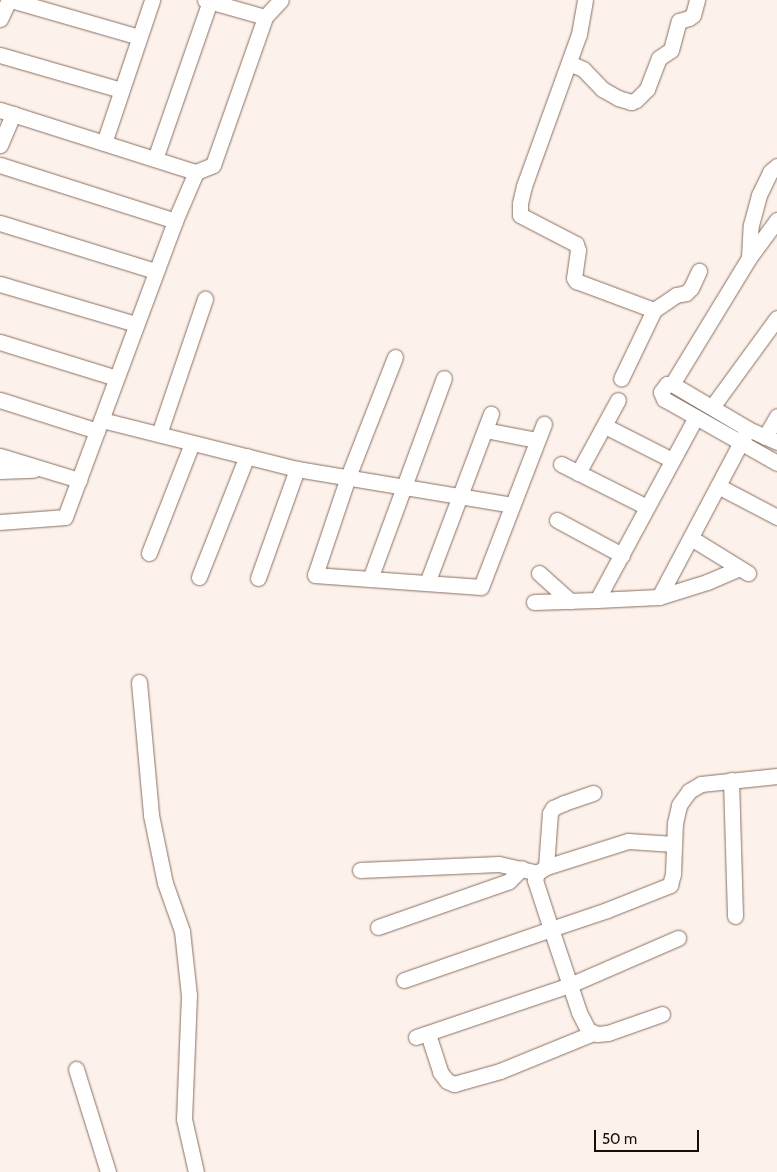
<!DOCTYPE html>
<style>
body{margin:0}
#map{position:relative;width:777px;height:1172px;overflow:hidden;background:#fdf2eb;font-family:Cabin,sans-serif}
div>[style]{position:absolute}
.roads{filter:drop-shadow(0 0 1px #887060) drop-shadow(0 0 1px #887060)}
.minor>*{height:15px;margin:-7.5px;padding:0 7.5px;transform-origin:7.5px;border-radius:7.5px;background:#fff}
span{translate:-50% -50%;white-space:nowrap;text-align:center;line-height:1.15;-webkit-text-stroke:4px #fdf2eb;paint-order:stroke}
.scale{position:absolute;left:594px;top:1130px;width:105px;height:22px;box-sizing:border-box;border:2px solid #170e08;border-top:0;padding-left:6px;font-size:15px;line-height:18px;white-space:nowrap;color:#170e08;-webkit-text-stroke:4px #fdf2eb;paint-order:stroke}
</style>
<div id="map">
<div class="roads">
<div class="minor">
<div style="left:11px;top:0;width:133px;rotate:16.1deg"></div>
<div style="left:205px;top:0;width:62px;rotate:15.8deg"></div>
<div style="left:585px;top:0;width:35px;rotate:100deg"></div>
<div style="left:579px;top:34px;width:162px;rotate:109.9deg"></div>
<div style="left:524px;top:186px;width:18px;rotate:103deg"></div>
<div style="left:520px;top:204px;width:11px;rotate:90deg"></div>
<div style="left:520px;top:215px;width:63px;rotate:27.4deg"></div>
<div style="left:576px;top:244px;width:6px;rotate:72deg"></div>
<div style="left:578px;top:250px;width:28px;rotate:98deg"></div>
<div style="left:574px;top:278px;width:4px;rotate:56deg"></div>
<div style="left:576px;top:281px;width:83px;rotate:20.4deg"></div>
<div style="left:654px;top:310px;width:76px;rotate:115.6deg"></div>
<div style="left:0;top:19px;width:21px;rotate:-65deg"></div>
<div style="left:0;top:55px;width:126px;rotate:16.1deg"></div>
<div style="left:569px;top:63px;width:15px;rotate:23deg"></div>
<div style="left:583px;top:69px;width:28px;rotate:46deg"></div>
<div style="left:602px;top:89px;width:18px;rotate:29deg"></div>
<div style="left:618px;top:98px;width:14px;rotate:17deg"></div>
<div style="left:631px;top:102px;width:5px;rotate:-22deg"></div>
<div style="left:636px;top:100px;width:16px;rotate:-45deg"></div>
<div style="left:647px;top:89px;width:33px;rotate:-69deg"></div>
<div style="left:659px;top:58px;width:14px;rotate:-34deg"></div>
<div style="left:671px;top:50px;width:30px;rotate:-75deg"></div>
<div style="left:679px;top:21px;width:10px;rotate:-17deg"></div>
<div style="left:689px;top:18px;width:5px;rotate:-37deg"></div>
<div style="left:693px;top:15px;width:16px;rotate:-75deg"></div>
<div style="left:0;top:110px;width:206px;rotate:17.6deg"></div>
<div style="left:104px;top:143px;width:151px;rotate:-71.4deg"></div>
<div style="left:0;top:145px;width:34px;rotate:-67deg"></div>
<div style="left:155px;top:159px;width:167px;rotate:-70.8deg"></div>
<div style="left:0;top:165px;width:184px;rotate:17.7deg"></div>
<div style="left:777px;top:220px;width:47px;rotate:126.4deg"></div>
<div style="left:749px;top:258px;width:148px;rotate:121.4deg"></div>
<div style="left:672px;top:384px;width:5px;rotate:180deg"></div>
<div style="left:667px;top:384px;width:10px;rotate:127deg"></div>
<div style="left:661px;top:392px;width:8px;rotate:67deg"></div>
<div style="left:664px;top:399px;width:130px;rotate:29.5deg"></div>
<div style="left:0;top:223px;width:162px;rotate:17.2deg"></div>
<div style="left:749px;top:258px;width:33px;rotate:-87deg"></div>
<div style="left:751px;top:225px;width:31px;rotate:-75deg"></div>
<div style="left:759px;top:195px;width:25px;rotate:-64deg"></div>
<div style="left:770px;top:172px;width:9px;rotate:-41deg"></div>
<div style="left:0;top:284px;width:142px;rotate:16.4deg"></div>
<div style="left:654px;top:310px;width:27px;rotate:-34deg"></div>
<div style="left:676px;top:295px;width:10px;rotate:-11deg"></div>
<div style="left:686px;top:293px;width:7px;rotate:-45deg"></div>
<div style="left:691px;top:288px;width:19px;rotate:-65deg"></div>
<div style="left:0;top:342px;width:121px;rotate:17.2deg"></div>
<div style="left:395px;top:357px;width:129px;rotate:111.4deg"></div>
<div style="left:348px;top:477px;width:103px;rotate:108.6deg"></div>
<div style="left:315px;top:575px;width:166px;rotate:4.1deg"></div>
<div style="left:481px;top:587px;width:175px;rotate:-68.9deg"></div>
<div style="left:672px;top:384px;width:88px;rotate:30.6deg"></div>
<div style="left:748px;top:429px;width:32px;rotate:24deg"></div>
<div style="left:0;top:400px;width:102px;rotate:17.7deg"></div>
<div style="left:712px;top:407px;width:110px;rotate:-53.9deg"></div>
<div style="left:102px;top:420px;width:201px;rotate:14.1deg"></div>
<div style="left:297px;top:469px;width:218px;rotate:9.5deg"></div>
<div style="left:605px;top:426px;width:75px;rotate:26.9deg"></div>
<div style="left:485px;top:430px;width:53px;rotate:10.9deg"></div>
<div style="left:159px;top:434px;width:143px;rotate:-71.2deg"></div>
<div style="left:765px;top:437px;width:24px;rotate:-60deg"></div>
<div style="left:0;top:456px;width:83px;rotate:16.9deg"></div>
<div style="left:561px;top:464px;width:96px;rotate:26.6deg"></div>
<div style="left:0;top:471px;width:33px;rotate:-2deg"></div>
<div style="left:578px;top:473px;width:83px;rotate:-61.3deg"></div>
<div style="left:718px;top:486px;width:67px;rotate:27.7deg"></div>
<div style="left:557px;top:520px;width:74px;rotate:28.3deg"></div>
<div style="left:0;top:522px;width:65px;rotate:-4.4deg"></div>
<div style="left:65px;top:517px;width:316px;rotate:-69.6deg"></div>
<div style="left:175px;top:221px;width:53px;rotate:-66.8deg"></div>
<div style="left:196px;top:172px;width:18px;rotate:-22deg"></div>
<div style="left:213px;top:165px;width:157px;rotate:-70.6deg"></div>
<div style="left:265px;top:17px;width:23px;rotate:-47deg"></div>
<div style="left:691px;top:538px;width:67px;rotate:31.6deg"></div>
<div style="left:149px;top:553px;width:118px;rotate:-68.6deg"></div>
<div style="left:539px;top:573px;width:42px;rotate:42.1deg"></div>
<div style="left:199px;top:577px;width:130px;rotate:-68.4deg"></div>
<div style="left:258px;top:578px;width:116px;rotate:-70.3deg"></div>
<div style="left:370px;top:579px;width:214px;rotate:-69.8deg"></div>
<div style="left:427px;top:583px;width:181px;rotate:-69.3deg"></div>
<div style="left:659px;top:597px;width:190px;rotate:-62.1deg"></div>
<div style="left:597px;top:600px;width:62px;rotate:-2.8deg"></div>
<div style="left:659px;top:597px;width:50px;rotate:-17.4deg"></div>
<div style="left:707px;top:582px;width:34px;rotate:-23deg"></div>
<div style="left:534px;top:602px;width:63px;rotate:-1.8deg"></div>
<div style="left:597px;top:600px;width:208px;rotate:-61.6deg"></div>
<div style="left:139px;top:682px;width:134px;rotate:84.8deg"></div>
<div style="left:151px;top:815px;width:69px;rotate:78.4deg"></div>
<div style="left:165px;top:883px;width:51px;rotate:70.5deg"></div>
<div style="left:182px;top:931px;width:64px;rotate:83.8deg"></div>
<div style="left:189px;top:995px;width:124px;rotate:92.3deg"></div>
<div style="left:184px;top:1119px;width:54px;rotate:77.2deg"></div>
<div style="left:731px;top:780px;width:136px;rotate:88.3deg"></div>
<div style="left:546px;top:867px;width:54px;rotate:-85.8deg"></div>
<div style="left:550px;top:813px;width:6px;rotate:-59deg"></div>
<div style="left:553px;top:808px;width:12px;rotate:-24deg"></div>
<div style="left:564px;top:803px;width:31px;rotate:-19deg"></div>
<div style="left:360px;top:870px;width:139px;rotate:-2.5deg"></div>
<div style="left:499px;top:864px;width:39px;rotate:13deg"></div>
<div style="left:378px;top:927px;width:139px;rotate:-19.3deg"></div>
<div style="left:509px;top:881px;width:18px;rotate:-45deg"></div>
<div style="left:404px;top:980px;width:156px;rotate:-19.1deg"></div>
<div style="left:551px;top:929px;width:52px;rotate:-108.1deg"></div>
<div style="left:535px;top:880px;width:7px;rotate:-74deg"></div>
<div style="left:537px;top:873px;width:11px;rotate:-34deg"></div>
<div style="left:546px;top:867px;width:86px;rotate:-17.6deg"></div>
<div style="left:628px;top:841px;width:46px;rotate:3.7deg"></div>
<div style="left:662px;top:1014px;width:57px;rotate:160.6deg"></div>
<div style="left:608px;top:1033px;width:11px;rotate:175deg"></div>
<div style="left:597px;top:1034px;width:10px;rotate:-156deg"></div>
<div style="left:588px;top:1030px;width:20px;rotate:-117deg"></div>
<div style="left:579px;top:1012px;width:88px;rotate:-108.6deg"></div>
<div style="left:551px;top:929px;width:59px;rotate:-18.7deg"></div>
<div style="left:607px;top:910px;width:68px;rotate:-21.6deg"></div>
<div style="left:670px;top:885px;width:11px;rotate:-75deg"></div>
<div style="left:673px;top:874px;width:51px;rotate:-87.8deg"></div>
<div style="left:675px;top:823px;width:18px;rotate:-77deg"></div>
<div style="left:679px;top:805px;width:17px;rotate:-54deg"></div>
<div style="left:689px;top:791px;width:14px;rotate:-30deg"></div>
<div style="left:701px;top:784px;width:76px;rotate:-6deg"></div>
<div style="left:428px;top:1034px;width:40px;rotate:72deg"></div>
<div style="left:440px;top:1072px;width:11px;rotate:52deg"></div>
<div style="left:447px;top:1081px;width:8px;rotate:23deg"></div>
<div style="left:454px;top:1084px;width:48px;rotate:-15.8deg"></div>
<div style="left:500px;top:1071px;width:100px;rotate:-22.2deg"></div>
<div style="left:416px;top:1037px;width:163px;rotate:-18.7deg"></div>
<div style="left:570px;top:985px;width:118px;rotate:-23.5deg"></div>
<div style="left:76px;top:1069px;width:108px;rotate:72.7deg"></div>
</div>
</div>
<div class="scale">50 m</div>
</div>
